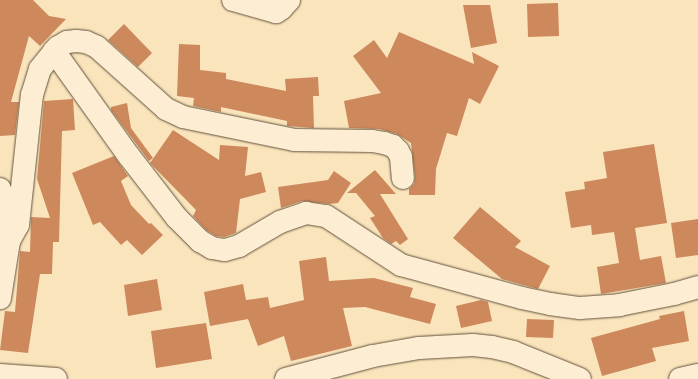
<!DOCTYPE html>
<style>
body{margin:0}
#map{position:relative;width:698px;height:379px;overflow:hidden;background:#fae4bc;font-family:Alegreya,serif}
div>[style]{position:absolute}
.building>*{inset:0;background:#cd885c}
.roads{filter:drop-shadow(0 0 1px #61523b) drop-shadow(0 0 1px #61523b)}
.minor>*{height:22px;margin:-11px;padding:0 11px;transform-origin:11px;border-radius:11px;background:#fcedd3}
span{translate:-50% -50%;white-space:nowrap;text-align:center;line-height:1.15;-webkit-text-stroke:3px #fcedd3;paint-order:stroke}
</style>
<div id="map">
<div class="building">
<div style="clip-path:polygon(0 0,33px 0,49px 16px,66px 19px,40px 46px,29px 36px,11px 102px,19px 102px,15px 135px,0 136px)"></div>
<div style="clip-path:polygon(558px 3px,559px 36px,528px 37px,527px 4px)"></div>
<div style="clip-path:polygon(463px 5px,490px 5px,497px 43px,471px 48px)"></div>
<div style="clip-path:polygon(124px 24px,152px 53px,138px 67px,108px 40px)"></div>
<div style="clip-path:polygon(399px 32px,474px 64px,472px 52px,499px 66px,480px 104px,469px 98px,457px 136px,447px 133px,436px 169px,435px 195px,409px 195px,409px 189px,414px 184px,415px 177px,411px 143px,397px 134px,379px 129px,349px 128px,344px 101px,381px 93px,353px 56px,374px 40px,387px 58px)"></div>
<div style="clip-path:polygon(179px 44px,200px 45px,200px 70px,226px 73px,226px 79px,286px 91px,285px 79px,318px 77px,319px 96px,313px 96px,314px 128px,287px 126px,287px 121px,221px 107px,221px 112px,193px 106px,194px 98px,177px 96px)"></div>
<div style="clip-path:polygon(73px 99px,75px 130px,62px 131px,59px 242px,53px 242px,52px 274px,40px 274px,28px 353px,0 350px,5px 311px,15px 312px,20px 251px,30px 252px,31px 217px,50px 218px,37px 179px,44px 101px)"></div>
<div style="clip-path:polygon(127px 103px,131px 128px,153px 158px,149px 161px,111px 110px,111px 107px)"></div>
<div style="clip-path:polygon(173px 130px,219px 160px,220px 145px,248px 147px,245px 176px,261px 172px,266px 192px,240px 199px,236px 233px,224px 237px,216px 236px,206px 230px,193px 216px,196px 210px,150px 163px)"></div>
<div style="clip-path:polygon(654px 144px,667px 223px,635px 228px,640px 260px,661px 256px,666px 283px,601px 294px,597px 267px,619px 263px,614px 232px,592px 235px,591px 225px,571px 228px,565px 192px,585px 189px,584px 182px,607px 178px,603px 152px)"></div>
<div style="clip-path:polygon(114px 156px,128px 176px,121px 181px,131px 205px,149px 224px,151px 223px,163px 235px,142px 255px,127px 240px,121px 245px,100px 222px,93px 225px,72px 173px)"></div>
<div style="clip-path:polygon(375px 170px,396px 194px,380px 194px,408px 239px,400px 245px,396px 241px,391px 244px,383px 238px,370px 218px,375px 216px,356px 193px,347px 193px)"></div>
<div style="clip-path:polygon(334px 171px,351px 183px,338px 203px,329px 204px,302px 201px,281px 208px,278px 187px,328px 180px)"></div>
<div style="clip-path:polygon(480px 207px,521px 241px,515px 247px,550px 266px,538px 289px,502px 279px,453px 238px)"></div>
<div style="clip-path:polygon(698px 219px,698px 255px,676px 258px,671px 223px)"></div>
<div style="clip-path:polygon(326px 257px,329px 281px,374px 278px,413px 288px,410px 297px,436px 304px,430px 324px,365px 307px,343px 308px,352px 346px,291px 361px,284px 336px,258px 346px,248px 319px,210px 326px,204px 292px,243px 284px,246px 300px,268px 297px,270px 308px,304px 300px,299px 261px)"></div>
<div style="clip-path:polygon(157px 279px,162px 310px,128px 316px,124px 285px)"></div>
<div style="clip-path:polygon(481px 300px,488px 302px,492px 321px,461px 328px,456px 306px)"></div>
<div style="clip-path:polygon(684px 311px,689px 341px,652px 348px,656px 361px,602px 376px,591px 338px,660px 319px,659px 316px)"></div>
<div style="clip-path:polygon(527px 319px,554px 320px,553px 338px,526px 337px)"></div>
<div style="clip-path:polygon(206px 323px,212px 359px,156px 368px,151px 331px)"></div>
</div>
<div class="roads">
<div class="minor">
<div style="left:233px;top:0;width:45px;rotate:15.6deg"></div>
<div style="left:276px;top:12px;width:6px;rotate:-31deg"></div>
<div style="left:281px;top:9px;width:12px;rotate:-48deg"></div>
<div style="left:54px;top:51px;width:129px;rotate:54.5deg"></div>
<div style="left:129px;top:156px;width:78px;rotate:52.3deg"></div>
<div style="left:177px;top:218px;width:33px;rotate:45deg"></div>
<div style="left:200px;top:241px;width:14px;rotate:30deg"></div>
<div style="left:212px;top:248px;width:13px;rotate:9deg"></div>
<div style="left:225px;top:250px;width:15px;rotate:-16deg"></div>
<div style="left:239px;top:246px;width:48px;rotate:-30.3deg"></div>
<div style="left:280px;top:222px;width:28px;rotate:-19deg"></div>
<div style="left:306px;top:213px;width:20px;rotate:9deg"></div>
<div style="left:326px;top:216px;width:90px;rotate:33.2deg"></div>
<div style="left:401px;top:265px;width:125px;rotate:15.3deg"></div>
<div style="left:522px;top:298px;width:29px;rotate:12deg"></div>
<div style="left:550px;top:304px;width:30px;rotate:8deg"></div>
<div style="left:580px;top:308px;width:39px;rotate:-4deg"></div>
<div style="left:619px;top:305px;width:56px;rotate:-11.3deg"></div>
<div style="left:674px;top:294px;width:25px;rotate:-16deg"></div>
<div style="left:0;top:189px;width:37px;rotate:77deg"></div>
<div style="left:8px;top:225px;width:16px;rotate:86deg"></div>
<div style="left:9px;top:241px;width:58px;rotate:99deg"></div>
<div style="left:9px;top:241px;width:18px;rotate:-61deg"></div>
<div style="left:18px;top:225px;width:131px;rotate:-83.9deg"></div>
<div style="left:32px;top:95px;width:27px;rotate:-73deg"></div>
<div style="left:40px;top:69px;width:28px;rotate:-51deg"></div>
<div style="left:58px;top:47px;width:10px;rotate:-29deg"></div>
<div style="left:67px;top:42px;width:9px;rotate:-6deg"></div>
<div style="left:76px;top:41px;width:10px;rotate:6deg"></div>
<div style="left:86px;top:42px;width:12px;rotate:24deg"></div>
<div style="left:97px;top:47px;width:93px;rotate:41.9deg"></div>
<div style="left:166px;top:109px;width:19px;rotate:25deg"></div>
<div style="left:183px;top:117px;width:114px;rotate:11.6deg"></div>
<div style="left:295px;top:140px;width:77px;rotate:0.7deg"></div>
<div style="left:372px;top:141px;width:12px;rotate:9deg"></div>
<div style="left:384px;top:143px;width:9px;rotate:18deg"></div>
<div style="left:393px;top:146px;width:7px;rotate:45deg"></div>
<div style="left:398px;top:151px;width:7px;rotate:63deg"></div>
<div style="left:401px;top:157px;width:21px;rotate:85deg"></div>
<div style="left:0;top:375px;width:56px;rotate:4.1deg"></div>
<div style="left:286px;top:379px;width:90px;rotate:-14.8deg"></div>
<div style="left:373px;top:356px;width:47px;rotate:-9.9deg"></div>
<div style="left:419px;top:348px;width:54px;rotate:-3.2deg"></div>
<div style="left:473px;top:345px;width:19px;rotate:6deg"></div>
<div style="left:492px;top:347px;width:22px;rotate:13deg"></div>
<div style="left:513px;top:352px;width:72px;rotate:21.9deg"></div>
<div style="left:680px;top:379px;width:18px;rotate:-13deg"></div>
</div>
</div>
</div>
